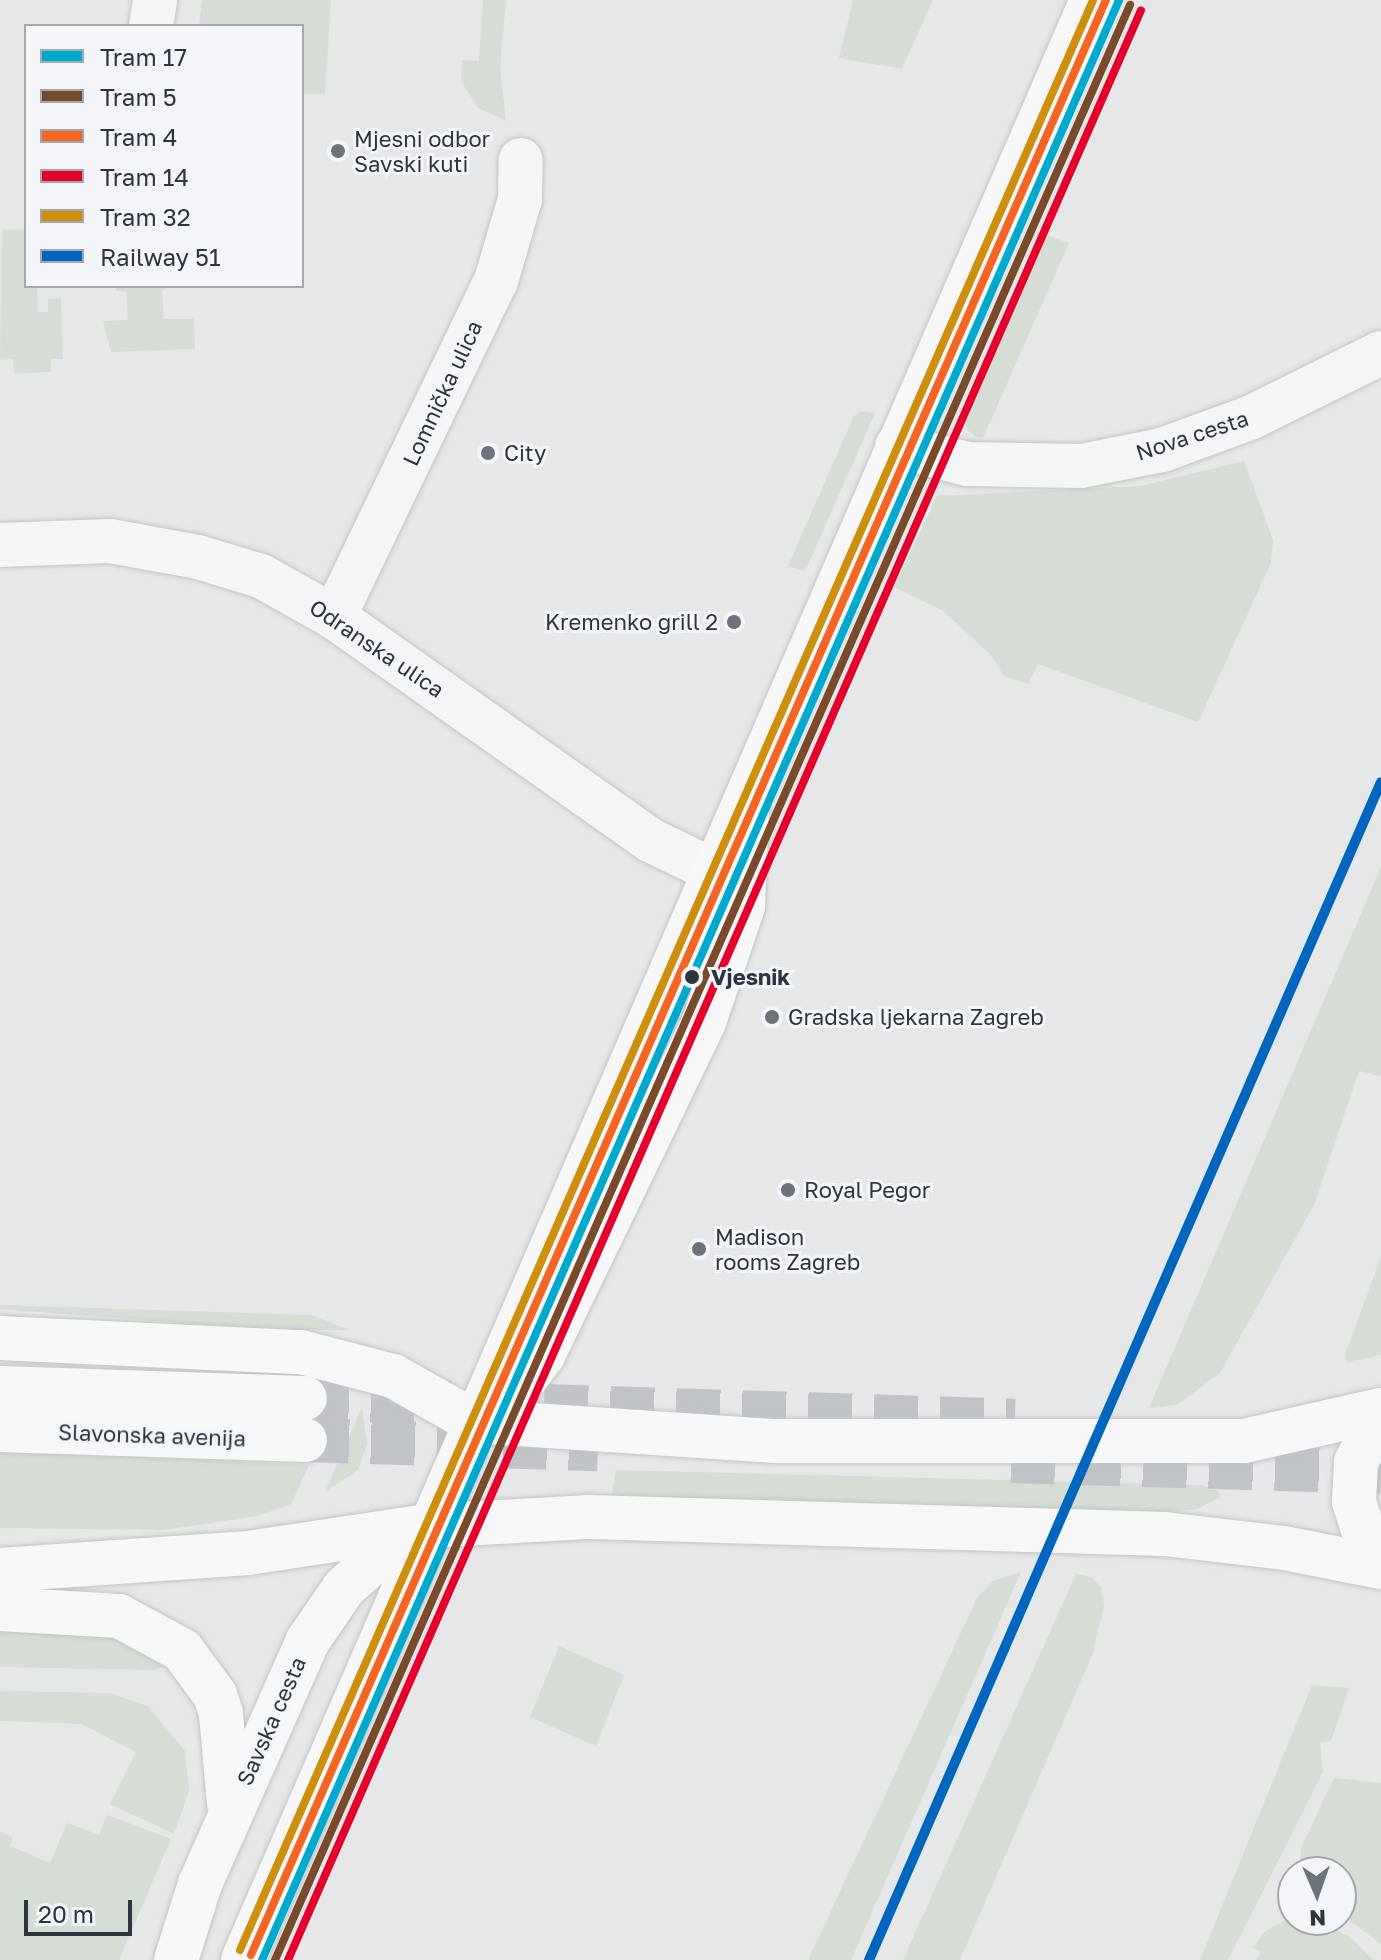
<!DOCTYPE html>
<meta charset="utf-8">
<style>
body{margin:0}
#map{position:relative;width:1381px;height:1960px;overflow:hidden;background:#e5e7e9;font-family:"Golos Text",sans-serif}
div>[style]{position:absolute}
.green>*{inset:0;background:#d6ddd5}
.major-tunnel>*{height:44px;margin-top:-22px;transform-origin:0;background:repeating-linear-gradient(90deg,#c0c3c8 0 44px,transparent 0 66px)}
.roads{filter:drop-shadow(0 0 2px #c3c5c7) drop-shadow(0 0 2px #c3c5c7)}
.minor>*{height:44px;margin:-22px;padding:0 22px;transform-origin:22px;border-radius:22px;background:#f4f5f6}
.major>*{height:44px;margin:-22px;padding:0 22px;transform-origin:22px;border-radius:22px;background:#f7f7f8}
.rail-1>*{height:10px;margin:-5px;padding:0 5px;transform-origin:5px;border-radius:5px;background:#0065bd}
.tram-1>*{height:8px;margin:-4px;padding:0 4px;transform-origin:4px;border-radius:4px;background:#00a9ce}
.tram-2>*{height:8px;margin:-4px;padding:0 4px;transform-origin:4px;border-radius:4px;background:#7a4b2a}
.tram-3>*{height:8px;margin:-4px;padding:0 4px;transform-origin:4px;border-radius:4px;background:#f26522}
.tram-4>*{height:8px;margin:-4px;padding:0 4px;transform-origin:4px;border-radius:4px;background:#e4002b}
.tram-5>*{height:8px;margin:-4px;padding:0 4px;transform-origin:4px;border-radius:4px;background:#ce8f0d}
.dots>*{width:22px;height:22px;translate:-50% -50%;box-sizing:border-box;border:4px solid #f3f5f8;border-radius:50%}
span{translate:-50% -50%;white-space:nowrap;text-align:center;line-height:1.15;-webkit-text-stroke:6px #f3f5f8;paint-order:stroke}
.poi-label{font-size:22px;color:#2c3542}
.left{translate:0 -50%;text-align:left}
.right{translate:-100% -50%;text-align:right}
.street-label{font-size:22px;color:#2c3542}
.stop-label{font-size:22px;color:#2c3542;font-weight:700}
.legend{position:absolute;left:24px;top:24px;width:280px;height:264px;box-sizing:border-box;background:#f3f5f8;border:2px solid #a3a8af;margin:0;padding:10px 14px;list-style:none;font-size:24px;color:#2c3542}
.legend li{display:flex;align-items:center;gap:16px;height:40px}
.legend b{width:40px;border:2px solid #a3a8af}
.north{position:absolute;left:1277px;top:1856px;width:80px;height:80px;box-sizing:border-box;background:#f3f5f8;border:2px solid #a3a8af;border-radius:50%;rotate:178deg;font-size:22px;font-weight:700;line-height:32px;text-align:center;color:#2c3542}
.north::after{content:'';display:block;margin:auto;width:28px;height:36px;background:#6d737c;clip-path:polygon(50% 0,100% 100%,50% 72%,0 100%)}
.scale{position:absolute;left:24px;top:1900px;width:108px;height:36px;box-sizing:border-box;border:4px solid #2c3542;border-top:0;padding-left:10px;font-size:24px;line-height:28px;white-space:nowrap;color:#2c3542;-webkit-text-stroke:6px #f3f5f8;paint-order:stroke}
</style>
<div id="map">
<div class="green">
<div style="clip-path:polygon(202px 0,331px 0,325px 94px,302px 94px,302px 26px,199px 26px)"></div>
<div style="clip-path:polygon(483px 0,506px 0,500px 67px,506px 121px,477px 107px,461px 81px,462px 60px,479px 61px)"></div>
<div style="clip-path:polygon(853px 0,933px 0,902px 69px,839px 58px)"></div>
<div style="clip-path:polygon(26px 229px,26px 286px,37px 286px,38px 312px,48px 312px,48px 299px,61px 298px,63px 359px,51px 359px,51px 372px,14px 373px,13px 359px,0 360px,2px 230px)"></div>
<div style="clip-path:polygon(1041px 233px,1069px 243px,983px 438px,977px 437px,967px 430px,964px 416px)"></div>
<div style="clip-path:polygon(116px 286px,180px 286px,162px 289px,164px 319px,194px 319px,195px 349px,111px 352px,103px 321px,128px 320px,126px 291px,116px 291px)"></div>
<div style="clip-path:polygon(862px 411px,875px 413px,807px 567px,803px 571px,788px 566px,854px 416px)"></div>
<div style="clip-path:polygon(1244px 461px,1273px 540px,1271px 563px,1198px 722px,1038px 664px,1028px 684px,1004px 676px,991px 655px,943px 611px,894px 587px,937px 496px,1140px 486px)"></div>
<div style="clip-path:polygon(1381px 867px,1381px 1076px,1359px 1071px,1314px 1205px,1220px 1373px,1177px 1405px,1149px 1408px)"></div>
<div style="clip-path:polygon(1381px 1257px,1381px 1355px,1346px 1363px,1345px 1355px)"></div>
<div style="clip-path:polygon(0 1305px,312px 1315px,349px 1330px,276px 1330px,0 1309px)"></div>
<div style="clip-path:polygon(306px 1372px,344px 1385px,309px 1465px,291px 1504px,258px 1516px,164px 1530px,0 1528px,0 1450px,309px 1465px)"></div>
<div style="clip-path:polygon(362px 1407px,367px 1444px,358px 1470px,325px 1492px)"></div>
<div style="clip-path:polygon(616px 1470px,1202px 1485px,1218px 1491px,1221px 1497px,1197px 1509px,1169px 1512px,611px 1499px)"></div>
<div style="clip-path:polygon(1021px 1572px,851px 1960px,808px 1960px,977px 1598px,993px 1581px)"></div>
<div style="clip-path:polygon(1076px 1574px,1092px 1577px,1101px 1588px,1104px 1606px,1093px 1653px,960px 1960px,903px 1960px)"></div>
<div style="clip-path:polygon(0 1625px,107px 1631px,174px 1664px,154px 1670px,0 1667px)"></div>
<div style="clip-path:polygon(559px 1646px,624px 1675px,596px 1746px,530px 1717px)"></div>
<div style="clip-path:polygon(1312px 1685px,1349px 1688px,1331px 1741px,1320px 1742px,1323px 1772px,1228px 1960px,1200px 1960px)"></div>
<div style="clip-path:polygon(0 1691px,110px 1693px,148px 1706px,185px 1751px,189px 1791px,174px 1834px,110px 1804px,136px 1752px,81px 1724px,0 1721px)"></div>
<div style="clip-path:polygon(1334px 1778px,1381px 1783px,1381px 1944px,1341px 1914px,1341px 1872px,1299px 1872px,1301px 1848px)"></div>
<div style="clip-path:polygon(107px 1815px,171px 1839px,119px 1960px,0 1960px,0 1832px,13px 1837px,10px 1846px,50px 1863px,67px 1823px,99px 1835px)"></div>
<div style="clip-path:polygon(1288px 1919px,1322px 1923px,1349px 1936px,1374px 1960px,1256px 1960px,1261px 1952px,1253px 1948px,1264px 1932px)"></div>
</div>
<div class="major-tunnel">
<div style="left:305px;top:1398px;width:146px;rotate:2deg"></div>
<div style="left:544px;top:1406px;width:471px;rotate:1.8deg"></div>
<div style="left:305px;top:1440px;width:293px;rotate:1.8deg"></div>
<div style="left:1011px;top:1461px;width:370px;rotate:1.7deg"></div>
</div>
<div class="roads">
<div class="minor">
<div style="left:151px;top:26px;width:26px;rotate:-81deg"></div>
<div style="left:897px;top:446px;width:72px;rotate:14.4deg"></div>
<div style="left:967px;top:464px;width:114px;rotate:1deg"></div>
<div style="left:1081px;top:466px;width:83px;rotate:-11.2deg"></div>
<div style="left:1162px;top:450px;width:96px;rotate:-20.1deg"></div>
<div style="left:1252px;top:417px;width:144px;rotate:-26.4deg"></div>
<div style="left:0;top:545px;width:110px;rotate:-2.1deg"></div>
<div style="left:110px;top:541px;width:89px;rotate:10.3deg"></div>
<div style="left:198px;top:557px;width:66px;rotate:16.8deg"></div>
<div style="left:261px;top:576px;width:84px;rotate:29.3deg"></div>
<div style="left:334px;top:617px;width:387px;rotate:35.2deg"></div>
<div style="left:650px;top:840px;width:69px;rotate:25.8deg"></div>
<div style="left:334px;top:617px;width:373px;rotate:-64.3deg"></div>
<div style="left:496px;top:281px;width:85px;rotate:-73.7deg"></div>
<div style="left:520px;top:199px;width:39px;rotate:-89deg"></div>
</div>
<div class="major">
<div style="left:0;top:1338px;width:301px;rotate:2.7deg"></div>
<div style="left:301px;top:1352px;width:95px;rotate:14.6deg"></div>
<div style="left:393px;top:1376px;width:92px;rotate:29.4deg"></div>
<div style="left:473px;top:1421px;width:303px;rotate:3.8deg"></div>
<div style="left:775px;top:1441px;width:469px"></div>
<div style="left:1244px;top:1441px;width:140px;rotate:-12.8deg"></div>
<div style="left:0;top:1388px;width:305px;rotate:1.9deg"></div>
<div style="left:1381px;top:1415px;width:53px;rotate:118deg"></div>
<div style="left:1356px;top:1462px;width:40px;rotate:92.9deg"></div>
<div style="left:1354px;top:1502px;width:26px;rotate:72deg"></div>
<div style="left:1362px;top:1527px;width:28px;rotate:48deg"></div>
<div style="left:475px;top:1420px;width:45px;rotate:-33.3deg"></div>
<div style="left:513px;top:1395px;width:50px;rotate:-53.1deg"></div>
<div style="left:543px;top:1355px;width:370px;rotate:-64.2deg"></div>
<div style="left:704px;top:1022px;width:122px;rotate:-71.4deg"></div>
<div style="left:743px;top:906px;width:95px;rotate:-87.6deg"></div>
<div style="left:0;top:1430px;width:305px;rotate:1.9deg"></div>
<div style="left:0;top:1570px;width:249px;rotate:-3.9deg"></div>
<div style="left:248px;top:1553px;width:181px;rotate:-8.6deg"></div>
<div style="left:427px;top:1526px;width:163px;rotate:-3.2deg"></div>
<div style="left:590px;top:1517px;width:575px;rotate:1.69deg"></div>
<div style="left:1165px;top:1534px;width:120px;rotate:6.7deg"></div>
<div style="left:1284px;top:1548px;width:99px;rotate:11.1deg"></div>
<div style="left:0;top:1609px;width:119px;rotate:3.4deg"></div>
<div style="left:119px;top:1616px;width:72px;rotate:28.4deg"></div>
<div style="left:182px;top:1650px;width:56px;rotate:53.7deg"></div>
<div style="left:215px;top:1695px;width:20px;rotate:72deg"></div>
<div style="left:221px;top:1714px;width:90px;rotate:84.9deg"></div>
<div style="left:176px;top:1960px;width:80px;rotate:-72.5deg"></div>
<div style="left:200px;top:1884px;width:265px;rotate:-66.1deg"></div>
<div style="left:307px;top:1642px;width:65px;rotate:-55.6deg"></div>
<div style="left:344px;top:1588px;width:64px;rotate:-41.9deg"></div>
<div style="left:392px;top:1545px;width:30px;rotate:-28deg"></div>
<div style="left:243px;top:1960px;width:2136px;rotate:-66.58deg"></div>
</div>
</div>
<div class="rail-1">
<div style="left:869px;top:1960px;width:1284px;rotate:-66.51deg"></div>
</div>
<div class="tram-1">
<div style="left:262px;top:1960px;width:2139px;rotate:-66.38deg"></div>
</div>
<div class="tram-2">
<div style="left:275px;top:1960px;width:2134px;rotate:-66.38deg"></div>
</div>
<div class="tram-3">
<div style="left:251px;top:1955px;width:2134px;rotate:-66.38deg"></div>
</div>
<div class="tram-4">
<div style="left:288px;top:1960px;width:2128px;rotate:-66.37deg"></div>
</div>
<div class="tram-5">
<div style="left:240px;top:1950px;width:2128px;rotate:-66.37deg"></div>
</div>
<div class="dots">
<div style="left:338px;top:151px;background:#6d737c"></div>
<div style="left:488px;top:453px;background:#6d737c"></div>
<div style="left:734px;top:622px;background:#6d737c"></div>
<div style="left:692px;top:977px;background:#2c3542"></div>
<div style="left:772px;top:1017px;background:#6d737c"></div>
<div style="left:788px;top:1190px;background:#6d737c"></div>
<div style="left:699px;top:1249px;background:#6d737c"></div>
</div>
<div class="poi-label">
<span class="left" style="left:354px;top:151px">Mjesni odbor<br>Savski kuti</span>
<span class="left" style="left:504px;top:453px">City</span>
<span class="right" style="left:718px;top:622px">Kremenko grill 2</span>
<span class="left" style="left:788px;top:1017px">Gradska ljekarna Zagreb</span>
<span class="left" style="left:804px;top:1190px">Royal Pegor</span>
<span class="left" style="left:715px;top:1249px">Madison<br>rooms Zagreb</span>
</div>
<div class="street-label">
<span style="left:442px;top:393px;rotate:-65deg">Lomnička ulica</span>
<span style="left:1192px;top:435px;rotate:-18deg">Nova cesta</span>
<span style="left:377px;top:648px;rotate:34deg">Odranska ulica</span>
<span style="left:152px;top:1435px;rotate:2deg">Slavonska avenija</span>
<span style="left:271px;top:1721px;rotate:-66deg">Savska cesta</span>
</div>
<div class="stop-label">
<span class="left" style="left:711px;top:977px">Vjesnik</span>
</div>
<ul class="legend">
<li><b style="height:10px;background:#00a9ce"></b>Tram 17</li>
<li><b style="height:10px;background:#7a4b2a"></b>Tram 5</li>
<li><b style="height:10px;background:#f26522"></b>Tram 4</li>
<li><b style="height:10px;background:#e4002b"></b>Tram 14</li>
<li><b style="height:10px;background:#ce8f0d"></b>Tram 32</li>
<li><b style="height:10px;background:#0065bd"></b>Railway 51</li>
</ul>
<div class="north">N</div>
<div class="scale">20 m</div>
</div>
